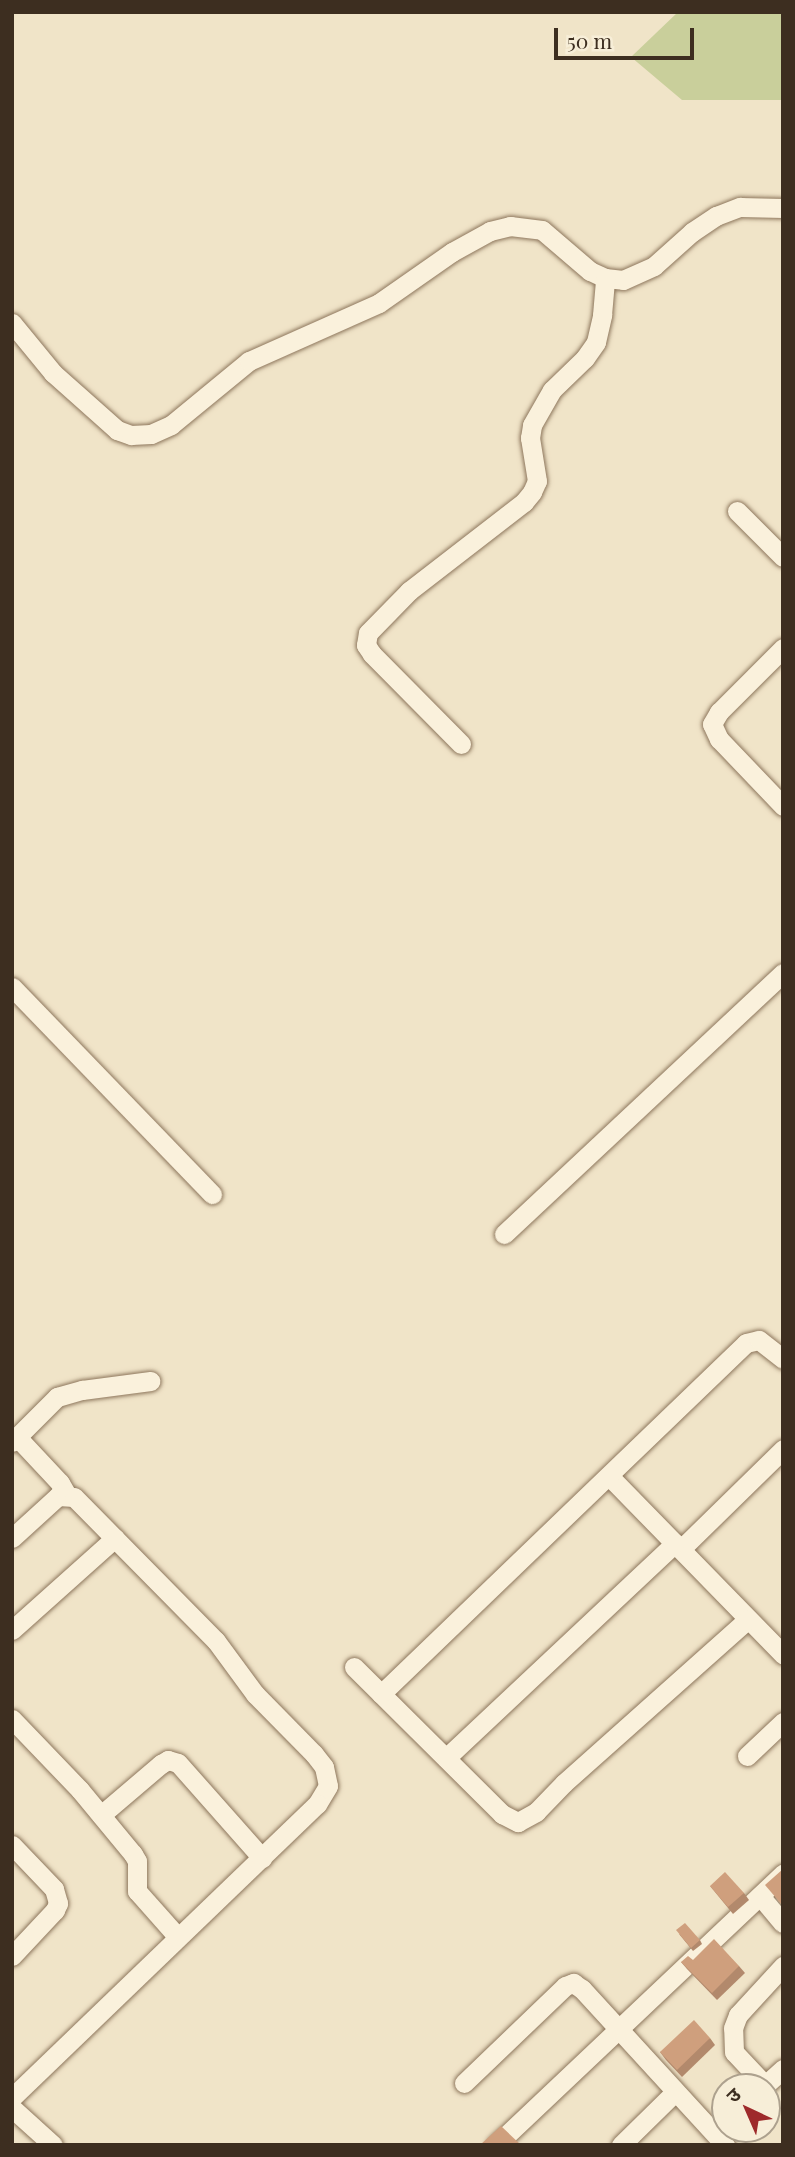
<!DOCTYPE html>
<meta charset="utf-8">
<style>
body{margin:0}
#map{position:relative;width:795px;height:2157px;overflow:hidden;background:#f0e4c8;font-family:"Playfair Display","Noto Sans Devanagari",serif}
div>[style]{position:absolute}
.green>*{inset:0;background:#c9cf9b}
.roads{filter:drop-shadow(0 0 2px #8d765c) drop-shadow(0 0 2px #8d765c)}
.minor>*{height:19px;margin:-9.5px;padding:0 9.5px;transform-origin:9.5px;border-radius:9.5px;background:#faf1dc}
.wall>*{inset:0;background:#b2896c}
.building>*{inset:0;background:#cf9f7d}
span{translate:-50% -50%;white-space:nowrap;text-align:center;line-height:1.15;-webkit-text-stroke:5px #f7eed8;paint-order:stroke}
.frame{position:absolute;inset:0;border:14px solid #3d2e20;pointer-events:none}
.north{position:absolute;left:711px;top:2073px;width:70px;height:70px;box-sizing:border-box;background:#f7eed8;border:2px solid #ada18e;border-radius:50%;rotate:316deg;font-size:19px;font-weight:700;line-height:28px;text-align:center;color:#3d2e20}
.north::after{content:'';display:block;margin:auto;width:24px;height:32px;background:#9e2a2b;clip-path:polygon(50% 0,100% 100%,50% 72%,0 100%)}
.scale{position:absolute;left:554px;top:28px;width:140px;height:32px;box-sizing:border-box;border:4px solid #3d2e20;border-top:0;padding-left:9px;font-size:21px;line-height:24px;white-space:nowrap;color:#3d2e20;-webkit-text-stroke:5px #f7eed8;paint-order:stroke}
</style>
<div id="map">
<div class="green">
<div style="clip-path:polygon(678px 12px,783px 12px,783px 100px,682px 100px,631px 57px)"></div>
</div>
<div class="roads">
<div class="minor">
<div style="left:12px;top:323px;width:65px;rotate:50.6deg"></div>
<div style="left:53px;top:373px;width:86px;rotate:41.7deg"></div>
<div style="left:117px;top:430px;width:15px;rotate:20deg"></div>
<div style="left:131px;top:435px;width:20px;rotate:-3deg"></div>
<div style="left:151px;top:434px;width:22px;rotate:-24deg"></div>
<div style="left:171px;top:425px;width:101px;rotate:-39.4deg"></div>
<div style="left:249px;top:361px;width:142px;rotate:-24deg"></div>
<div style="left:379px;top:303px;width:89px;rotate:-34.9deg"></div>
<div style="left:452px;top:252px;width:43px;rotate:-28.9deg"></div>
<div style="left:490px;top:231px;width:21px;rotate:-14deg"></div>
<div style="left:510px;top:226px;width:32px;rotate:7deg"></div>
<div style="left:542px;top:230px;width:63px;rotate:40.5deg"></div>
<div style="left:590px;top:271px;width:17px;rotate:25deg"></div>
<div style="left:605px;top:278px;width:18px;rotate:6deg"></div>
<div style="left:623px;top:280px;width:34px;rotate:-24deg"></div>
<div style="left:654px;top:266px;width:51px;rotate:-41.8deg"></div>
<div style="left:692px;top:232px;width:29px;rotate:-34deg"></div>
<div style="left:716px;top:216px;width:26px;rotate:-21deg"></div>
<div style="left:740px;top:207px;width:43px;rotate:1.3deg"></div>
<div style="left:737px;top:511px;width:65px;rotate:45deg"></div>
<div style="left:783px;top:648px;width:91px;rotate:135deg"></div>
<div style="left:719px;top:712px;width:14px;rotate:120deg"></div>
<div style="left:712px;top:724px;width:17px;rotate:65deg"></div>
<div style="left:719px;top:739px;width:93px;rotate:46.3deg"></div>
<div style="left:461px;top:744px;width:127px;rotate:-134.7deg"></div>
<div style="left:372px;top:654px;width:11px;rotate:-124deg"></div>
<div style="left:366px;top:645px;width:12px;rotate:-81deg"></div>
<div style="left:368px;top:633px;width:59px;rotate:-45.7deg"></div>
<div style="left:409px;top:591px;width:145px;rotate:-37.7deg"></div>
<div style="left:524px;top:502px;width:13px;rotate:-51deg"></div>
<div style="left:532px;top:492px;width:12px;rotate:-66deg"></div>
<div style="left:537px;top:481px;width:44px;rotate:-99.2deg"></div>
<div style="left:530px;top:438px;width:13px;rotate:-81deg"></div>
<div style="left:532px;top:425px;width:40px;rotate:-60.3deg"></div>
<div style="left:552px;top:390px;width:46px;rotate:-44.1deg"></div>
<div style="left:585px;top:358px;width:19px;rotate:-55deg"></div>
<div style="left:596px;top:342px;width:28px;rotate:-77deg"></div>
<div style="left:602px;top:315px;width:37px;rotate:-85deg"></div>
<div style="left:12px;top:987px;width:288px;rotate:46deg"></div>
<div style="left:504px;top:1234px;width:382px;rotate:-43.1deg"></div>
<div style="left:17px;top:1437px;width:63px;rotate:46.9deg"></div>
<div style="left:60px;top:1483px;width:14px;rotate:60deg"></div>
<div style="left:12px;top:1442px;width:64px;rotate:-45deg"></div>
<div style="left:57px;top:1397px;width:26px;rotate:-16deg"></div>
<div style="left:82px;top:1390px;width:69px;rotate:-7.5deg"></div>
<div style="left:610px;top:1477px;width:248px;rotate:45.7deg"></div>
<div style="left:12px;top:1538px;width:62px;rotate:-42.4deg"></div>
<div style="left:58px;top:1496px;width:16px;rotate:4deg"></div>
<div style="left:74px;top:1497px;width:202px;rotate:45.4deg"></div>
<div style="left:216px;top:1641px;width:66px;rotate:53.7deg"></div>
<div style="left:255px;top:1694px;width:84px;rotate:45.5deg"></div>
<div style="left:314px;top:1754px;width:16px;rotate:52deg"></div>
<div style="left:324px;top:1767px;width:19px;rotate:78deg"></div>
<div style="left:328px;top:1786px;width:21px;rotate:121deg"></div>
<div style="left:317px;top:1804px;width:423px;rotate:136.1deg"></div>
<div style="left:681px;top:1549px;width:143px;rotate:-44.4deg"></div>
<div style="left:12px;top:1630px;width:138px;rotate:-41.8deg"></div>
<div style="left:354px;top:1667px;width:209px;rotate:44.8deg"></div>
<div style="left:502px;top:1814px;width:18px;rotate:27deg"></div>
<div style="left:518px;top:1822px;width:21px;rotate:-29deg"></div>
<div style="left:536px;top:1812px;width:40px;rotate:-46deg"></div>
<div style="left:564px;top:1783px;width:246px;rotate:-41.7deg"></div>
<div style="left:381px;top:1694px;width:506px;rotate:-43.88deg"></div>
<div style="left:746px;top:1343px;width:13px;rotate:-13deg"></div>
<div style="left:759px;top:1340px;width:31px;rotate:38deg"></div>
<div style="left:12px;top:1719px;width:98px;rotate:46.2deg"></div>
<div style="left:80px;top:1790px;width:83px;rotate:50.4deg"></div>
<div style="left:133px;top:1854px;width:8px;rotate:60deg"></div>
<div style="left:137px;top:1861px;width:30px;rotate:90deg"></div>
<div style="left:137px;top:1891px;width:60px;rotate:48.4deg"></div>
<div style="left:747px;top:1756px;width:50px;rotate:-43.4deg"></div>
<div style="left:446px;top:1758px;width:314px;rotate:-43.2deg"></div>
<div style="left:101px;top:1815px;width:79px;rotate:-40.4deg"></div>
<div style="left:161px;top:1764px;width:8px;rotate:-30deg"></div>
<div style="left:168px;top:1760px;width:10px;rotate:17deg"></div>
<div style="left:178px;top:1763px;width:127px;rotate:48.5deg"></div>
<div style="left:12px;top:1845px;width:61px;rotate:46.3deg"></div>
<div style="left:54px;top:1889px;width:15px;rotate:74deg"></div>
<div style="left:58px;top:1903px;width:8px;rotate:113deg"></div>
<div style="left:55px;top:1910px;width:63px;rotate:133.1deg"></div>
<div style="left:760px;top:1896px;width:35px;rotate:50deg"></div>
<div style="left:464px;top:2083px;width:140px;rotate:-43.8deg"></div>
<div style="left:565px;top:1986px;width:9px;rotate:-21deg"></div>
<div style="left:573px;top:1983px;width:11px;rotate:34deg"></div>
<div style="left:582px;top:1989px;width:212px;rotate:47.5deg"></div>
<div style="left:765px;top:2085px;width:45px;rotate:-133.2deg"></div>
<div style="left:734px;top:2052px;width:24px;rotate:-92deg"></div>
<div style="left:733px;top:2028px;width:14px;rotate:-69deg"></div>
<div style="left:738px;top:2015px;width:67px;rotate:-47.4deg"></div>
<div style="left:763px;top:2087px;width:27px;rotate:-42deg"></div>
<div style="left:12px;top:2108px;width:55px;rotate:42.1deg"></div>
<div style="left:496px;top:2145px;width:395px;rotate:-43.4deg"></div>
<div style="left:621px;top:2145px;width:76px;rotate:-44.5deg"></div>
</div>
</div>
<div class="wall">
<div style="clip-path:polygon(710px 1886px,744px 1893px,749px 1900px,733px 1914px)"></div>
<div style="clip-path:polygon(679px 1934px,700px 1940px,702px 1944px,693px 1951px)"></div>
<div style="clip-path:polygon(693px 1960px,739px 1966px,745px 1973px,717px 2000px,687px 1969px,681px 1962px)"></div>
<div style="clip-path:polygon(710px 2038px,715px 2045px,682px 2077px,666px 2060px,660px 2052px)"></div>
</div>
<div class="building">
<div style="clip-path:polygon(783px 1869px,783px 1906px,765px 1885px)"></div>
<div style="clip-path:polygon(725px 1872px,744px 1893px,728px 1907px,710px 1886px)"></div>
<div style="clip-path:polygon(685px 1923px,700px 1940px,691px 1948px,676px 1930px)"></div>
<div style="clip-path:polygon(714px 1939px,739px 1966px,712px 1993px,681px 1962px,688px 1956px,693px 1960px)"></div>
<div style="clip-path:polygon(694px 2020px,710px 2038px,677px 2070px,660px 2052px)"></div>
<div style="clip-path:polygon(501px 2126px,521px 2145px,480px 2145px)"></div>
</div>
<div class="frame"></div>
<div class="north">उ</div>
<div class="scale">50 m</div>
</div>
